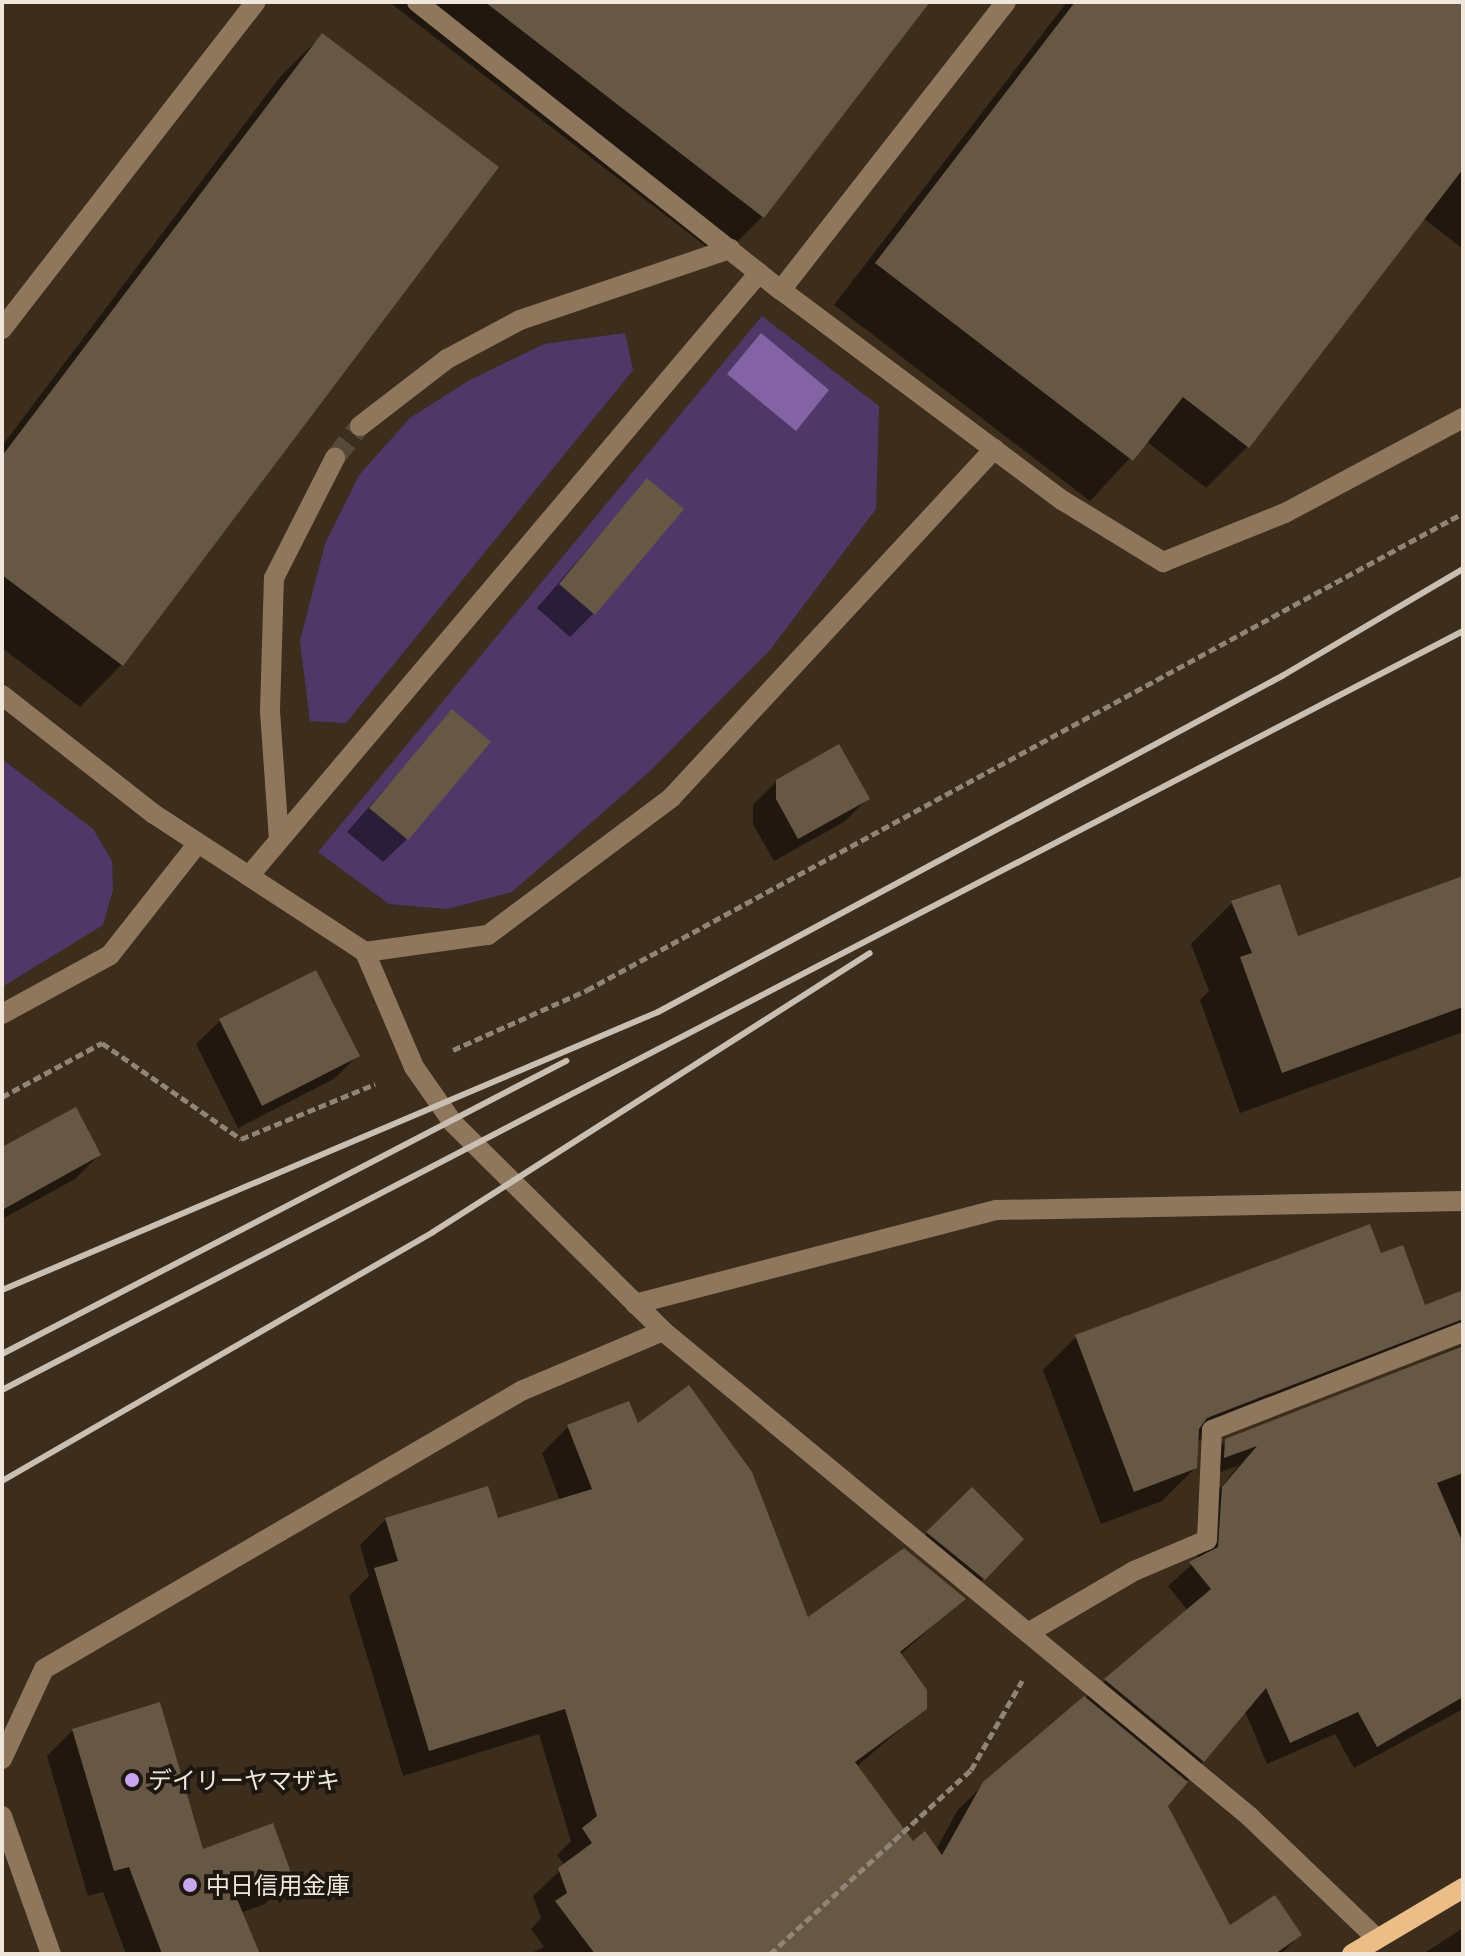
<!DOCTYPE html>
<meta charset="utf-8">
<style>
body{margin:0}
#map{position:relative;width:1465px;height:1956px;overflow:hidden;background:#3c2d1c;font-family:Commissioner,"Noto Sans JP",sans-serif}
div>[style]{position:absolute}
.green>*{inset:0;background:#4f3868}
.water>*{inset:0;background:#8463a5}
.shadow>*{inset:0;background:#0007}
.building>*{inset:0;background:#675745}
.minor-tunnel>*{height:20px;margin-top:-10px;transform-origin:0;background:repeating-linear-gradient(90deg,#574939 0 20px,transparent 0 30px)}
.path>*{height:5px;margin-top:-2.5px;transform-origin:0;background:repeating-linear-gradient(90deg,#918476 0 8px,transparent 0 12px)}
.minor>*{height:20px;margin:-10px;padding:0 10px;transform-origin:10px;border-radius:10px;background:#8e775d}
.major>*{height:20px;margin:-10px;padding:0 10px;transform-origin:10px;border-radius:10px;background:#ecbd86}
.rail>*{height:6px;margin:-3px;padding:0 3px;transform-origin:3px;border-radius:3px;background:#c9beb2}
.dots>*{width:22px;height:22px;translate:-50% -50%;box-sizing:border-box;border:4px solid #1d170f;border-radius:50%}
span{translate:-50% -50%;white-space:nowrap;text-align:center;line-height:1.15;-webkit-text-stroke:8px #1d170f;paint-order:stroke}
.poi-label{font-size:24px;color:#f0e6dc}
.left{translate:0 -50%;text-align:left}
.frame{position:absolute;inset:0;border:4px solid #f0e6dc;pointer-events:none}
</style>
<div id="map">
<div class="green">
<div style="clip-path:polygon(762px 316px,879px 406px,876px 509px,770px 650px,649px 772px,512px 892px,447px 909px,389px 904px,318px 852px)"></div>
<div style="clip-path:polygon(625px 333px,633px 370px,346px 723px,310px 721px,300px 641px,325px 544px,359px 475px,410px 418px,468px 381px,544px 344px)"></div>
<div style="clip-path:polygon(2px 759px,93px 829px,112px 861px,113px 890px,103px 925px,2px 987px)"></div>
</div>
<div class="water">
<div style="clip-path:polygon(761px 333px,829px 390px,796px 431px,727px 374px)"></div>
</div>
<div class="shadow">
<div style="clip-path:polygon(389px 2px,928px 2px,762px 217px,721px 258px)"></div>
<div style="clip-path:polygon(1067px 2px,1463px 2px,1463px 249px,1423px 218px,1247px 447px,1206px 488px,1146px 441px,1090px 501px,834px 305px)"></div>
<div style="clip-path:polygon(322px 35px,497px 168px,121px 665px,80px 707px,2px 648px,2px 446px,280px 77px)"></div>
<div style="clip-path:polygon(647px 480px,594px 613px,570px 637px,537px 608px)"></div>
<div style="clip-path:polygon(452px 712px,407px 839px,383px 862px,347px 832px)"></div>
<div style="clip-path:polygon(777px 781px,867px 799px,844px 822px,774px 861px,753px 824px,753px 805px)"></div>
<div style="clip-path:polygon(1463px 878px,1463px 1032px,1240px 1113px,1200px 1000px,1209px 991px,1191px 944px,1232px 903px,1297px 938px)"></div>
<div style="clip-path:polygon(315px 973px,358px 1055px,334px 1079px,238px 1128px,196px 1044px,220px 1021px)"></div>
<div style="clip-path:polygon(2px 1150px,99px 1155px,75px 1179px,2px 1219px)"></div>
<div style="clip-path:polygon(1379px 1256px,1424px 1308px,1463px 1321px,1431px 1352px,1197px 1441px,1195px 1468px,1162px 1501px,1101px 1524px,1043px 1370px,1076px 1337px)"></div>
<div style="clip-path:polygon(1463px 1345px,1463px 1709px,1354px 1768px,1335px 1734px,1267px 1764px,1245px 1711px,1166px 1806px,1230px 1928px,1300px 1935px,1281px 1954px,529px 1954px,544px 1947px,531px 1929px,541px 1918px,533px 1896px,565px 1866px,557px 1855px,571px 1841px,539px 1734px,403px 1776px,349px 1596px,369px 1576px,360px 1545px,386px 1519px,496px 1521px,560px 1501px,542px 1453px,568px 1427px,637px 1427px,807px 1621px,963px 1599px,900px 1655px,925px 1708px,856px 1767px,913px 1844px,936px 1850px,957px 1811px,984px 1784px,1188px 1611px,1168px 1586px,1197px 1560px,1201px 1512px,1239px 1465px,1202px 1479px,1203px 1464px,1226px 1441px)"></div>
<div style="clip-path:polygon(972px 1489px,1022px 1539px,972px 1590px,916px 1544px)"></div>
<div style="clip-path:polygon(73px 1730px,202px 1852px,291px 1877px,265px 1904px,240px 1913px,258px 1954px,126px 1954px,103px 1892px,88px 1896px,47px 1756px)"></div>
<div style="clip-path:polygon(1463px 1928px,1463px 1954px,1423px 1954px)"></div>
</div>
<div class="building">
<div style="clip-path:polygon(485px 2px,930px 2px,764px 218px)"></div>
<div style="clip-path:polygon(1075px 2px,1463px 2px,1463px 169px,1249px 448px,1183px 397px,1133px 461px,875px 263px)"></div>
<div style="clip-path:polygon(322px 33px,499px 167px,123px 666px,2px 575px,2px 456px)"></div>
<div style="clip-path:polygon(647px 478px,684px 509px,595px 615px,559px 584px)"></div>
<div style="clip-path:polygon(452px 709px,491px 742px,408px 840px,369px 808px)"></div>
<div style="clip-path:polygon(839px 744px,870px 799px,798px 839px,776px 799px,776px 780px)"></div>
<div style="clip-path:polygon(1463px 876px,1463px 1007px,1282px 1073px,1240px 957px,1252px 953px,1231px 901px,1280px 884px,1298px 936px)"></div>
<div style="clip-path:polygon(316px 970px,360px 1056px,262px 1106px,219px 1019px)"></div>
<div style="clip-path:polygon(76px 1107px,101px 1155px,2px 1210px,2px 1147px)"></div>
<div style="clip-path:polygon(1370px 1224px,1381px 1253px,1403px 1245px,1425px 1305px,1463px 1290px,1463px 1319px,1207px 1418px,1199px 1429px,1197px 1468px,1134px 1492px,1075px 1335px)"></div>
<div style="clip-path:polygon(1463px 1346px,1463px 1473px,1437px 1483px,1463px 1543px,1463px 1697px,1377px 1747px,1358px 1712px,1290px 1743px,1266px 1688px,1204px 1762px,1104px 1679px,1211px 1589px,1189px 1562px,1218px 1547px,1222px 1487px,1257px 1446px,1224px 1458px,1225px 1439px)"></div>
<div style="clip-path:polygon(689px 1385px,752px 1472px,808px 1617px,904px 1548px,966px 1599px,900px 1652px,927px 1690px,927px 1709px,855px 1762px,913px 1841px,925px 1831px,942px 1855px,983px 1782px,1084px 1696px,1188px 1782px,1168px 1806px,1230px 1925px,1275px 1895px,1302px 1935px,1275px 1954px,595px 1954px,555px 1901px,567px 1893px,558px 1868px,592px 1843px,582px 1828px,597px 1816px,565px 1709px,429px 1751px,374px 1568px,398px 1561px,385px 1518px,488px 1486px,498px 1518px,592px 1489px,567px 1425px,629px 1401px,638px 1423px)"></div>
<div style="clip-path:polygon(972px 1487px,1024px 1539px,985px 1580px,926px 1532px)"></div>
<div style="clip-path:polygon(160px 1702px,203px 1849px,273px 1823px,293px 1878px,237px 1899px,260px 1954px,162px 1954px,129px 1867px,114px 1871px,72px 1729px)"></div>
</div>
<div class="minor-tunnel">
<div style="left:335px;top:458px;width:41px;rotate:-52deg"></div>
</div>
<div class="path">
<div style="left:453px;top:1050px;width:147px;rotate:-24.1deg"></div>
<div style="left:587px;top:990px;width:997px;rotate:-28.57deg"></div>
<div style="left:2px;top:1097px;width:114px;rotate:-28.4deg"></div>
<div style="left:102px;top:1043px;width:169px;rotate:34.6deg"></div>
<div style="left:241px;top:1139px;width:145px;rotate:-22.3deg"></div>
<div style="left:770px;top:1954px;width:273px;rotate:-42.5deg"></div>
<div style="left:971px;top:1770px;width:103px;rotate:-60.2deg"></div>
</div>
<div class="minor">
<div style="left:417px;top:2px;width:464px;rotate:38.4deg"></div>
<div style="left:781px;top:290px;width:351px;rotate:36.8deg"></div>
<div style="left:1062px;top:500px;width:119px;rotate:31.5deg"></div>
<div style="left:1163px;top:562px;width:131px;rotate:-21.9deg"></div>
<div style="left:1285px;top:513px;width:202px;rotate:-28.1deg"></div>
<div style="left:781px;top:290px;width:365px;rotate:-52deg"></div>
<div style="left:2px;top:329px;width:414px;rotate:-52.2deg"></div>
<div style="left:360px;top:426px;width:110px;rotate:-37.6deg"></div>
<div style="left:447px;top:359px;width:83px;rotate:-28.1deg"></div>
<div style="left:520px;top:320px;width:222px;rotate:-18.7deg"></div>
<div style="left:2px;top:695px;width:193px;rotate:38.1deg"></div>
<div style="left:154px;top:814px;width:252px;rotate:33.2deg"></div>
<div style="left:365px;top:952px;width:125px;rotate:66.9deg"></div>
<div style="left:414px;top:1067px;width:68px;rotate:55.1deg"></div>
<div style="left:453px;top:1123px;width:296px;rotate:44.7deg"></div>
<div style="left:663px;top:1331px;width:761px;rotate:39.61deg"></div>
<div style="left:1249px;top:1816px;width:176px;rotate:43.8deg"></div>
<div style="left:279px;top:840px;width:129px;rotate:-94deg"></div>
<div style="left:270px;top:711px;width:133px;rotate:-88.3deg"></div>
<div style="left:274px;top:578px;width:135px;rotate:-63.1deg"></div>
<div style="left:249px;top:876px;width:790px;rotate:-49.78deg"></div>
<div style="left:365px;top:952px;width:124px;rotate:-7.9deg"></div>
<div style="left:488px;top:935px;width:229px;rotate:-36.8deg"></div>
<div style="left:671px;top:798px;width:476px;rotate:-47.2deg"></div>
<div style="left:2px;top:1014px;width:123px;rotate:-28.6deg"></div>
<div style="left:110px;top:955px;width:142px;rotate:-51.8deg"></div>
<div style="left:635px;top:1304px;width:374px;rotate:-14.6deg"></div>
<div style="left:997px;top:1210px;width:466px;rotate:-1.1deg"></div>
<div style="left:1028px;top:1633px;width:123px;rotate:-30.3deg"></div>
<div style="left:1134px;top:1571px;width:79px;rotate:-23deg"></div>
<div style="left:1207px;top:1540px;width:110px;rotate:-87.4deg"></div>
<div style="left:1212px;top:1430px;width:269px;rotate:-21.3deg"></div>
<div style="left:2px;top:1759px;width:99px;rotate:-65deg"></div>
<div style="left:44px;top:1669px;width:552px;rotate:-30.23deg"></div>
<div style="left:521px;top:1391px;width:154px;rotate:-22.9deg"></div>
<div style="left:2px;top:1816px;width:146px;rotate:70.5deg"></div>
</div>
<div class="major">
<div style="left:1352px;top:1954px;width:129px;rotate:-30.7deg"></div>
</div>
<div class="rail">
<div style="left:2px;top:1290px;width:712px;rotate:-22.97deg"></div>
<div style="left:658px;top:1012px;width:709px;rotate:-28.3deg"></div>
<div style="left:1282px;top:676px;width:210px;rotate:-30.6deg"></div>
<div style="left:2px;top:1354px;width:636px;rotate:-27.45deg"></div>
<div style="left:2px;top:1390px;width:1646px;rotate:-27.45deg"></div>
<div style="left:2px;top:1481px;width:498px;rotate:-30deg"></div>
<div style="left:433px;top:1232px;width:518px;rotate:-32.56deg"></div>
</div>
<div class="dots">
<div style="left:132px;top:1780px;background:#c8a6ef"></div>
<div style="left:190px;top:1885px;background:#c8a6ef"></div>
</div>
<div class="poi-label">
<span class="left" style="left:148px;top:1780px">デイリーヤマザキ</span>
<span class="left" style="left:206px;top:1885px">中日信用金庫</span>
</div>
<div class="frame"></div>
</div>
